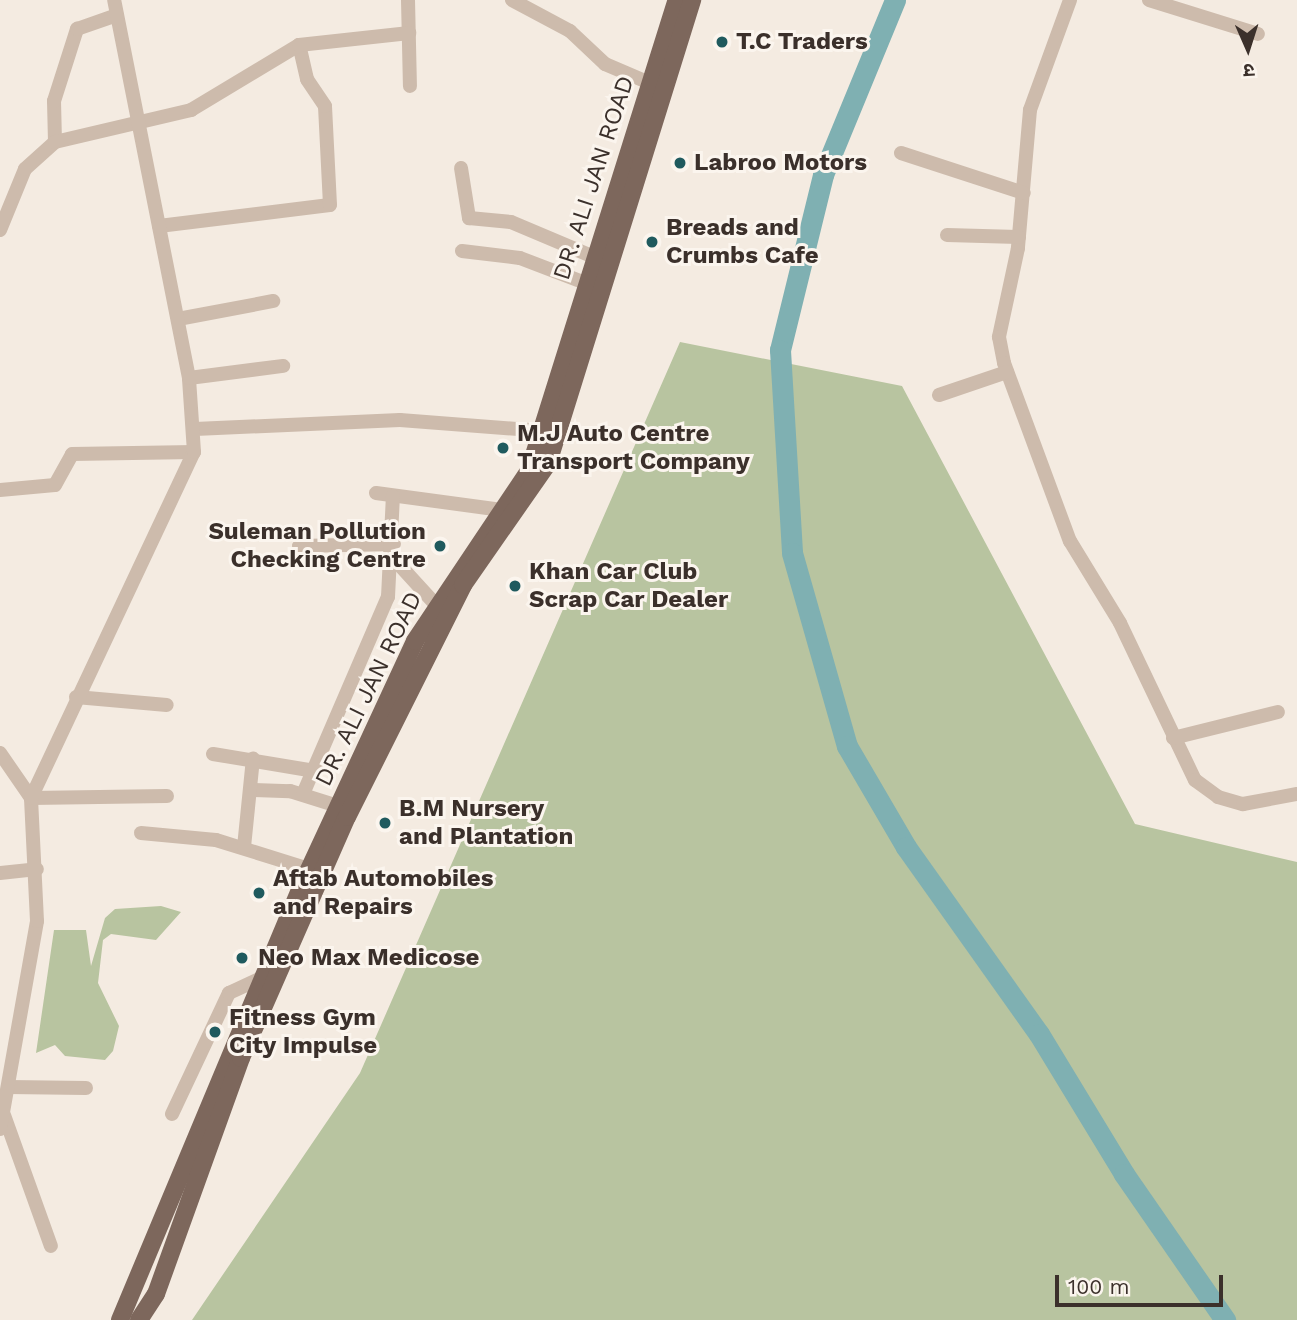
<!DOCTYPE html>
<meta charset="utf-8">
<style>
body{margin:0}
#map{position:relative;width:1297px;height:1320px;overflow:hidden;background:#f4ebe1;font-family:"Work Sans","Noto Sans Devanagari",sans-serif}
div>[style]{position:absolute}
.green>*{inset:0;background:#b8c4a0}
.river>*{height:21px;margin:-10.5px;padding:0 10.5px;transform-origin:10.5px;border-radius:10.5px;background:#7fb0b2}
.minor>*{height:14px;margin:-7px;padding:0 7px;transform-origin:7px;border-radius:7px;background:#cdbbac}
.major>*{height:18px;margin:-9px;padding:0 9px;transform-origin:9px;border-radius:9px;background:#7d675c}
.dots>*{width:19px;height:19px;translate:-50% -50%;box-sizing:border-box;border:4px solid #fbf5ee;border-radius:50%}
span{translate:-50% -50%;white-space:nowrap;text-align:center;line-height:1.15;-webkit-text-stroke:6px #fbf5ee;paint-order:stroke}
.poi-label{font-size:24px;color:#3b302b;font-weight:700}
.left{translate:0 -50%;text-align:left}
.right{translate:-100% -50%;text-align:right}
.street-label{font-size:24px;color:#3b302b}
.north{position:absolute;left:1213px;top:14px;width:70px;height:70px;-webkit-text-stroke:5px #fbf5ee;paint-order:stroke;rotate:177deg;font-size:19px;font-weight:700;line-height:28px;text-align:center;color:#3b302b}
.north::after{content:'';display:block;margin:auto;width:24px;height:32px;background:#3b302b;clip-path:polygon(50% 0,100% 100%,50% 72%,0 100%)}
.scale{position:absolute;left:1055px;top:1275px;width:168px;height:32px;box-sizing:border-box;border:4px solid #3b302b;border-top:0;padding-left:9px;font-size:21px;line-height:24px;white-space:nowrap;color:#3b302b;-webkit-text-stroke:5px #fbf5ee;paint-order:stroke}
</style>
<div id="map">
<div class="green">
<div style="clip-path:polygon(680px 342px,902px 386px,1135px 824px,1297px 862px,1297px 1320px,192px 1320px,360px 1073px)"></div>
<div style="clip-path:polygon(161px 906px,181px 912px,156px 940px,111px 934px,103px 940px,98px 983px,119px 1026px,113px 1051px,105px 1060px,65px 1056px,55px 1045px,36px 1053px,54px 930px,86px 930px,91px 966px,105px 918px,115px 909px)"></div>
</div>
<div class="river">
<div style="left:895px;top:0;width:189px;rotate:112.4deg"></div>
<div style="left:823px;top:175px;width:180px;rotate:103.8deg"></div>
<div style="left:780px;top:350px;width:203px;rotate:86.6deg"></div>
<div style="left:792px;top:553px;width:201px;rotate:74.1deg"></div>
<div style="left:847px;top:746px;width:117px;rotate:59.7deg"></div>
<div style="left:906px;top:847px;width:229px;rotate:54.6deg"></div>
<div style="left:1039px;top:1034px;width:164px;rotate:58.7deg"></div>
<div style="left:1124px;top:1174px;width:178px;rotate:55.3deg"></div>
</div>
<div class="minor">
<div style="left:408px;top:0;width:86px;rotate:88.7deg"></div>
<div style="left:512px;top:0;width:66px;rotate:28.1deg"></div>
<div style="left:570px;top:31px;width:48px;rotate:43.3deg"></div>
<div style="left:605px;top:64px;width:59px;rotate:23.1deg"></div>
<div style="left:1070px;top:0;width:117px;rotate:110deg"></div>
<div style="left:1030px;top:110px;width:139px;rotate:95deg"></div>
<div style="left:1018px;top:248px;width:91px;rotate:102.1deg"></div>
<div style="left:999px;top:337px;width:26px;rotate:79deg"></div>
<div style="left:1004px;top:363px;width:190px;rotate:69.7deg"></div>
<div style="left:1070px;top:541px;width:96px;rotate:58.6deg"></div>
<div style="left:1120px;top:623px;width:174px;rotate:64.5deg"></div>
<div style="left:1195px;top:780px;width:29px;rotate:36deg"></div>
<div style="left:1218px;top:797px;width:26px;rotate:16deg"></div>
<div style="left:1243px;top:804px;width:55px;rotate:-10.5deg"></div>
<div style="left:1149px;top:0;width:114px;rotate:17.3deg"></div>
<div style="left:55px;top:142px;width:41px;rotate:-91.4deg"></div>
<div style="left:54px;top:101px;width:76px;rotate:-72.3deg"></div>
<div style="left:77px;top:29px;width:42px;rotate:-19.3deg"></div>
<div style="left:901px;top:153px;width:129px;rotate:18deg"></div>
<div style="left:461px;top:168px;width:51px;rotate:80.9deg"></div>
<div style="left:469px;top:218px;width:42px;rotate:5.4deg"></div>
<div style="left:511px;top:222px;width:90px;rotate:22.9deg"></div>
<div style="left:159px;top:226px;width:172px;rotate:-7deg"></div>
<div style="left:330px;top:205px;width:99px;rotate:-92.9deg"></div>
<div style="left:325px;top:106px;width:32px;rotate:-124deg"></div>
<div style="left:307px;top:79px;width:35px;rotate:-103deg"></div>
<div style="left:0;top:230px;width:66px;rotate:-67.7deg"></div>
<div style="left:25px;top:169px;width:40px;rotate:-42deg"></div>
<div style="left:55px;top:142px;width:140px;rotate:-13.2deg"></div>
<div style="left:191px;top:110px;width:126px;rotate:-31deg"></div>
<div style="left:299px;top:45px;width:111px;rotate:-6.2deg"></div>
<div style="left:947px;top:235px;width:72px;rotate:1.6deg"></div>
<div style="left:462px;top:251px;width:58px;rotate:6.9deg"></div>
<div style="left:520px;top:258px;width:70px;rotate:21deg"></div>
<div style="left:178px;top:319px;width:97px;rotate:-10.7deg"></div>
<div style="left:189px;top:378px;width:95px;rotate:-7.3deg"></div>
<div style="left:939px;top:395px;width:72px;rotate:-18.7deg"></div>
<div style="left:195px;top:429px;width:205px;rotate:-2.5deg"></div>
<div style="left:400px;top:420px;width:142px;rotate:4.4deg"></div>
<div style="left:0;top:490px;width:55px;rotate:-5.2deg"></div>
<div style="left:55px;top:485px;width:35px;rotate:-61deg"></div>
<div style="left:72px;top:454px;width:122px;rotate:-0.9deg"></div>
<div style="left:376px;top:493px;width:127px;rotate:7.7deg"></div>
<div style="left:299px;top:546px;width:95px;rotate:-1.2deg"></div>
<div style="left:394px;top:559px;width:62px;rotate:47.6deg"></div>
<div style="left:76px;top:697px;width:91px;rotate:5deg"></div>
<div style="left:1173px;top:738px;width:108px;rotate:-13.9deg"></div>
<div style="left:0;top:753px;width:55px;rotate:55.4deg"></div>
<div style="left:31px;top:798px;width:136px;rotate:-0.8deg"></div>
<div style="left:213px;top:754px;width:97px;rotate:9.5deg"></div>
<div style="left:252px;top:790px;width:38px;rotate:2deg"></div>
<div style="left:290px;top:791px;width:50px;rotate:17.4deg"></div>
<div style="left:303px;top:794px;width:215px;rotate:-66.7deg"></div>
<div style="left:388px;top:597px;width:101px;rotate:-87.2deg"></div>
<div style="left:141px;top:833px;width:75px;rotate:5.3deg"></div>
<div style="left:216px;top:840px;width:97px;rotate:17.3deg"></div>
<div style="left:244px;top:847px;width:89px;rotate:-84.2deg"></div>
<div style="left:0;top:873px;width:37px;rotate:-6deg"></div>
<div style="left:9px;top:1087px;width:77px;rotate:0.7deg"></div>
<div style="left:172px;top:1114px;width:134px;rotate:-64.8deg"></div>
<div style="left:229px;top:993px;width:35px;rotate:-25deg"></div>
<div style="left:4px;top:1115px;width:139px;rotate:70.3deg"></div>
<div style="left:0;top:1129px;width:211px;rotate:-79.9deg"></div>
<div style="left:37px;top:921px;width:123px;rotate:-92.8deg"></div>
<div style="left:31px;top:798px;width:382px;rotate:-64.8deg"></div>
<div style="left:194px;top:452px;width:74px;rotate:-93.9deg"></div>
<div style="left:189px;top:378px;width:385px;rotate:-101.2deg"></div>
</div>
<div class="major">
<div style="left:120px;top:1320px;width:467px;rotate:-67.3deg"></div>
<div style="left:300px;top:889px;width:273px;rotate:-65.1deg"></div>
<div style="left:415px;top:641px;width:205px;rotate:-56.2deg"></div>
<div style="left:529px;top:471px;width:494px;rotate:-72.6deg"></div>
<div style="left:139px;top:1320px;width:31px;rotate:-57deg"></div>
<div style="left:156px;top:1294px;width:251px;rotate:-70.2deg"></div>
<div style="left:241px;top:1058px;width:263px;rotate:-66.3deg"></div>
<div style="left:347px;top:817px;width:259px;rotate:-63.4deg"></div>
<div style="left:463px;top:585px;width:149px;rotate:-55.1deg"></div>
<div style="left:548px;top:463px;width:485px;rotate:-72.7deg"></div>
</div>
<div class="dots">
<div style="left:722px;top:42px;background:#1f5a5e"></div>
<div style="left:680px;top:163px;background:#1f5a5e"></div>
<div style="left:652px;top:242px;background:#1f5a5e"></div>
<div style="left:503px;top:448px;background:#1f5a5e"></div>
<div style="left:440px;top:546px;background:#1f5a5e"></div>
<div style="left:515px;top:586px;background:#1f5a5e"></div>
<div style="left:385px;top:823px;background:#1f5a5e"></div>
<div style="left:259px;top:893px;background:#1f5a5e"></div>
<div style="left:242px;top:958px;background:#1f5a5e"></div>
<div style="left:215px;top:1032px;background:#1f5a5e"></div>
</div>
<div class="poi-label">
<span class="left" style="left:736px;top:42px">T.C Traders</span>
<span class="left" style="left:694px;top:163px">Labroo Motors</span>
<span class="left" style="left:666px;top:242px">Breads and<br>Crumbs Cafe</span>
<span class="left" style="left:517px;top:448px">M.J Auto Centre<br>Transport Company</span>
<span class="right" style="left:426px;top:546px">Suleman Pollution<br>Checking Centre</span>
<span class="left" style="left:529px;top:586px">Khan Car Club<br>Scrap Car Dealer</span>
<span class="left" style="left:399px;top:823px">B.M Nursery<br>and Plantation</span>
<span class="left" style="left:273px;top:893px">Aftab Automobiles<br>and Repairs</span>
<span class="left" style="left:258px;top:958px">Neo Max Medicose</span>
<span class="left" style="left:229px;top:1032px">Fitness Gym<br>City Impulse</span>
</div>
<div class="street-label">
<span style="left:594px;top:178px;rotate:-72deg">DR. ALI JAN ROAD</span>
<span style="left:369px;top:689px;rotate:-64deg">DR. ALI JAN ROAD</span>
</div>
<div class="north">उ</div>
<div class="scale">100 m</div>
</div>
